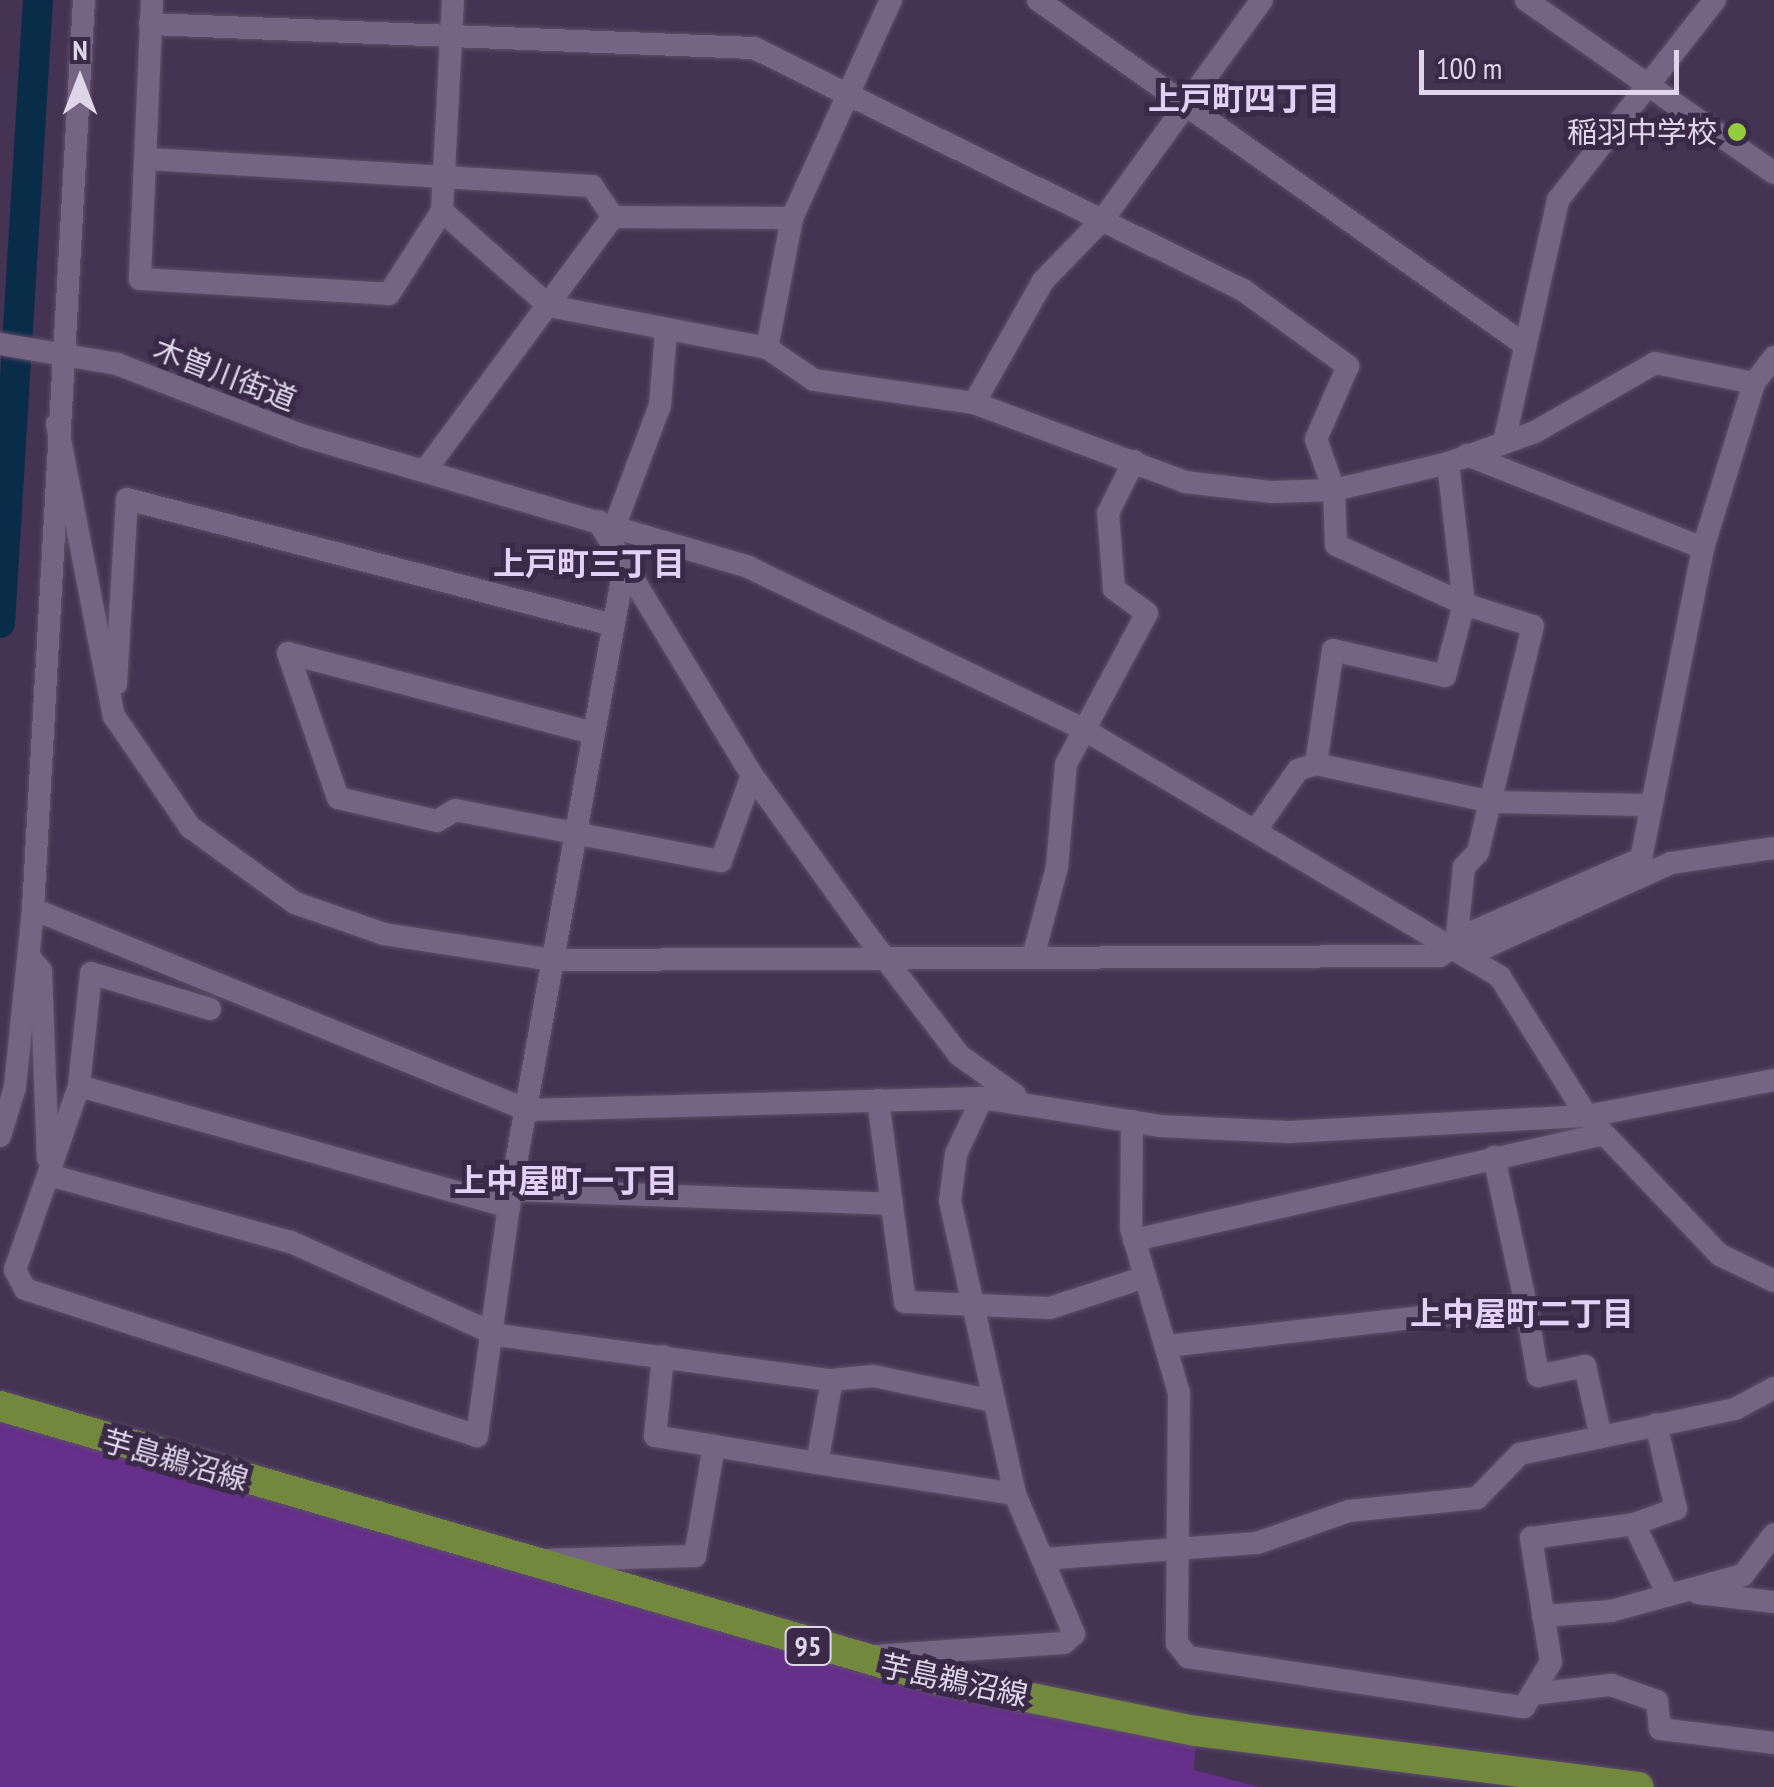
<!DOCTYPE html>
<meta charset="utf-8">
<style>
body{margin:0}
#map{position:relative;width:1774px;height:1787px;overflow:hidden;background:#443352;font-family:"PT Sans Narrow","Noto Sans JP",sans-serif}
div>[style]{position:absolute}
.green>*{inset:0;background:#652f8a}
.river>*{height:30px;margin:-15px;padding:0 15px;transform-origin:15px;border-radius:15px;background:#092c49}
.roads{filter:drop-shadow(0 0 2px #5d4f69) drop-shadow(0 0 2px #5d4f69)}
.minor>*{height:22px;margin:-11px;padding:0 11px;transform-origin:11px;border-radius:11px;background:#766485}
.major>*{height:30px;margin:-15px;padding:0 15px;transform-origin:15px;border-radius:15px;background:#71883d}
.dots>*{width:28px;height:28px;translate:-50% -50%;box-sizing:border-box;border:5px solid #3a2947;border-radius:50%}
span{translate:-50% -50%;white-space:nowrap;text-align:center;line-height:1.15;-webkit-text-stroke:10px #3a2947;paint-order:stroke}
.shield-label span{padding:2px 8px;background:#3a2947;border:2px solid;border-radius:8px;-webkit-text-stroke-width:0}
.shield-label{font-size:28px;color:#dfd6e9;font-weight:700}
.poi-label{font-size:30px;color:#dfd6e9}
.right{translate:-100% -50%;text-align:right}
.street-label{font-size:30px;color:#dfd6e9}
.neighbourhood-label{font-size:32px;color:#e4d0f6;font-weight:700}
.north{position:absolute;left:30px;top:30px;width:100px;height:100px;-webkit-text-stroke:8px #3a2947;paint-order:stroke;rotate:0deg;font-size:28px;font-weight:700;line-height:40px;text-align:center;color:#dfd6e9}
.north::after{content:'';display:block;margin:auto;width:35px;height:45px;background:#dfd6e9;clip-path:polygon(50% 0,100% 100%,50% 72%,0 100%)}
.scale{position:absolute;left:1419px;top:50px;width:260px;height:45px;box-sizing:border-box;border:5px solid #dfd6e9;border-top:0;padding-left:12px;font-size:30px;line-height:35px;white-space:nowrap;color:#dfd6e9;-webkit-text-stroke:8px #3a2947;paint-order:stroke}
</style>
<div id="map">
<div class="green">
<div style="clip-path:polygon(0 1406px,847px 1658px,1196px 1731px,1194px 1770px,1259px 1787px,0 1787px)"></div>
</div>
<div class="river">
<div style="left:0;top:623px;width:624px;rotate:-86.51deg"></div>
</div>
<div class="roads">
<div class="minor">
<div style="left:152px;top:0;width:279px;rotate:92.5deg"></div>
<div style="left:140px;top:279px;width:249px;rotate:3.4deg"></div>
<div style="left:389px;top:294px;width:98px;rotate:-57.4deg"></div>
<div style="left:453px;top:0;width:211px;rotate:93deg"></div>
<div style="left:442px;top:211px;width:143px;rotate:41.6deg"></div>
<div style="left:549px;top:306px;width:222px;rotate:10.9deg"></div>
<div style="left:767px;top:348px;width:57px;rotate:34.2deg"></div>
<div style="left:814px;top:380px;width:162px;rotate:8.2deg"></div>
<div style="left:974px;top:403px;width:225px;rotate:20.5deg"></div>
<div style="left:1185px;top:482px;width:88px;rotate:6.6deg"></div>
<div style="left:1272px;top:492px;width:62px;rotate:-1.8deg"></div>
<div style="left:1334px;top:490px;width:117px;rotate:-13.3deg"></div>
<div style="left:1448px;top:463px;width:92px;rotate:-19.6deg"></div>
<div style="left:1535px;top:432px;width:138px;rotate:-29.9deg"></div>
<div style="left:1655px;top:363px;width:101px;rotate:11.4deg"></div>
<div style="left:1038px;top:0;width:593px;rotate:35.32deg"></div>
<div style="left:1526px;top:0;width:302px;rotate:34.9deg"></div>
<div style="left:150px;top:24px;width:604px;rotate:2.28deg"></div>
<div style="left:754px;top:48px;width:546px;rotate:26.33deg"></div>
<div style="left:1243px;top:290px;width:130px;rotate:35.9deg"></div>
<div style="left:1348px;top:366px;width:80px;rotate:113.7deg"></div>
<div style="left:1316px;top:439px;width:54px;rotate:70.6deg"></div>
<div style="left:1334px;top:490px;width:55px;rotate:87.9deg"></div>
<div style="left:1336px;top:545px;width:141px;rotate:24.7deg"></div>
<div style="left:1464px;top:604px;width:74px;rotate:104.8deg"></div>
<div style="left:1445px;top:676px;width:115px;rotate:-166.9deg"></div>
<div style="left:1333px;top:650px;width:115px;rotate:98.5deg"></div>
<div style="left:1316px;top:764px;width:19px;rotate:162deg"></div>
<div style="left:1298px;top:770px;width:73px;rotate:125deg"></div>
<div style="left:149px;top:159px;width:444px;rotate:3.5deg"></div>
<div style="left:592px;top:186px;width:37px;rotate:56deg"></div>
<div style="left:613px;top:217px;width:179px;rotate:0.3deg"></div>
<div style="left:0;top:344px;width:119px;rotate:9.7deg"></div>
<div style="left:117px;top:364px;width:200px;rotate:21.1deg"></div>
<div style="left:304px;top:436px;width:463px;rotate:16.4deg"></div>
<div style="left:748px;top:567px;width:372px;rotate:25.8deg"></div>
<div style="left:1083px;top:729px;width:485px;rotate:30.7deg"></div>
<div style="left:1500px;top:977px;width:164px;rotate:58deg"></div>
<div style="left:1587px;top:1116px;width:190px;rotate:-10.9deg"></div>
<div style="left:767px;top:348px;width:132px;rotate:-79.1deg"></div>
<div style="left:792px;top:218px;width:239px;rotate:-65.6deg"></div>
<div style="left:974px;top:403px;width:140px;rotate:-60.5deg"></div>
<div style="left:1043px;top:281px;width:88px;rotate:-45.9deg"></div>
<div style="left:1104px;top:218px;width:269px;rotate:-54.1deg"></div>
<div style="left:57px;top:424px;width:298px;rotate:79deg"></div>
<div style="left:114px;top:716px;width:135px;rotate:55.6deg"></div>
<div style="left:190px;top:827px;width:130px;rotate:35.9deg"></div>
<div style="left:295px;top:903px;width:94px;rotate:19.2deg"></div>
<div style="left:384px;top:934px;width:170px;rotate:8.8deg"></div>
<div style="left:552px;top:960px;width:888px;rotate:-0.26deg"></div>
<div style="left:1440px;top:956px;width:40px;rotate:-37deg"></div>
<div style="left:1472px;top:932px;width:184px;rotate:-23.4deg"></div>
<div style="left:1641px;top:859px;width:317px;rotate:-78.7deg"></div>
<div style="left:1703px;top:548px;width:173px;rotate:-72.8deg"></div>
<div style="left:1754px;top:383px;width:33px;rotate:-52deg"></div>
<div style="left:1504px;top:442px;width:248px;rotate:-77.4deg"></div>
<div style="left:1558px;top:200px;width:254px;rotate:-51.9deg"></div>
<div style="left:1467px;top:455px;width:254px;rotate:21.5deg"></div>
<div style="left:1448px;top:463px;width:142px;rotate:83.5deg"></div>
<div style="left:1464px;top:604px;width:72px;rotate:17.7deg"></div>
<div style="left:1533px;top:626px;width:233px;rotate:103.7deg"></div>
<div style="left:1478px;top:852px;width:21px;rotate:133deg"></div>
<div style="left:1464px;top:867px;width:78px;rotate:95.9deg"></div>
<div style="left:427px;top:468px;width:312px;rotate:-53.5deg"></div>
<div style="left:598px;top:521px;width:297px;rotate:58.8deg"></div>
<div style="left:752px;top:775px;width:197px;rotate:54.3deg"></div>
<div style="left:867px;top:935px;width:151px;rotate:52.5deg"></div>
<div style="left:959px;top:1055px;width:69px;rotate:35.5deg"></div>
<div style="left:615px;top:525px;width:128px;rotate:-69.4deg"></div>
<div style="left:660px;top:405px;width:73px;rotate:-85.3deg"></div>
<div style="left:116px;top:684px;width:185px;rotate:-86.6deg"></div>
<div style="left:127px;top:499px;width:502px;rotate:14.53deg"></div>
<div style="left:593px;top:733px;width:315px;rotate:-165.3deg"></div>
<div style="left:288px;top:653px;width:153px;rotate:71deg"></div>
<div style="left:338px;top:798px;width:102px;rotate:13.1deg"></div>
<div style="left:437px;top:821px;width:21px;rotate:-31deg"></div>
<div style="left:455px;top:810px;width:271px;rotate:10.9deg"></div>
<div style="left:721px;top:861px;width:91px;rotate:-70.2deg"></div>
<div style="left:1316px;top:764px;width:180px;rotate:12.2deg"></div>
<div style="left:1492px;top:802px;width:154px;rotate:1.1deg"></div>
<div style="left:33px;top:909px;width:533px;rotate:22.14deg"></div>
<div style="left:527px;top:1110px;width:455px;rotate:-1.5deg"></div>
<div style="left:982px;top:1098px;width:180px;rotate:8.9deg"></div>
<div style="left:1160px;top:1126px;width:129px;rotate:2.7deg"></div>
<div style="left:1289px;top:1132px;width:298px;rotate:-3.1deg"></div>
<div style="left:1587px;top:1116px;width:192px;rotate:46.3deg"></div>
<div style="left:1720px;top:1255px;width:60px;rotate:25.7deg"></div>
<div style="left:1456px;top:945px;width:32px;rotate:2deg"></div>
<div style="left:1488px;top:946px;width:201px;rotate:-24.4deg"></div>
<div style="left:1671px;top:863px;width:104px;rotate:-8.3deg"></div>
<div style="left:1033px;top:957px;width:93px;rotate:-75.1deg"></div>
<div style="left:1057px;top:867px;width:103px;rotate:-85deg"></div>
<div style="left:1066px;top:764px;width:171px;rotate:-61.8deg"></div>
<div style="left:1147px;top:613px;width:41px;rotate:-144deg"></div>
<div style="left:1114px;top:589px;width:76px;rotate:-94.5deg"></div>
<div style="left:1108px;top:513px;width:58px;rotate:-63.4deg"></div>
<div style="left:31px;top:959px;width:16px;rotate:50deg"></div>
<div style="left:41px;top:971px;width:187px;rotate:87.9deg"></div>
<div style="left:210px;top:1009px;width:124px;rotate:-163.2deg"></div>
<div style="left:91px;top:973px;width:114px;rotate:96.1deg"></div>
<div style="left:79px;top:1086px;width:195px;rotate:109.2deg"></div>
<div style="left:15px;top:1270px;width:21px;rotate:62deg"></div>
<div style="left:25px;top:1289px;width:475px;rotate:18deg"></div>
<div style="left:477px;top:1436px;width:248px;rotate:-82.1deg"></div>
<div style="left:511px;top:1190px;width:632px;rotate:-79.7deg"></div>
<div style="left:79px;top:1086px;width:447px;rotate:15.7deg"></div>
<div style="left:878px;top:1100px;width:204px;rotate:82.4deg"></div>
<div style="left:905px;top:1302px;width:145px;rotate:2.4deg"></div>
<div style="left:1050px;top:1308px;width:97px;rotate:-18.1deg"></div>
<div style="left:1132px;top:1121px;width:107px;rotate:90.5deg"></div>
<div style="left:1131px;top:1228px;width:172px;rotate:73.8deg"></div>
<div style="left:1179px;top:1393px;width:250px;rotate:90.5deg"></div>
<div style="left:1177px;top:1643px;width:18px;rotate:52deg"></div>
<div style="left:1188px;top:1657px;width:340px;rotate:8.5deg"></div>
<div style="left:1524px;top:1707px;width:52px;rotate:-59deg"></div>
<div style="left:1551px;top:1662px;width:126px;rotate:-99.2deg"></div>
<div style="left:1531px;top:1538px;width:104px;rotate:-7.7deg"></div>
<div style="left:1634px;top:1524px;width:79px;rotate:64.4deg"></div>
<div style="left:0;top:1136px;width:51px;rotate:-73deg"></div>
<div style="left:15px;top:1087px;width:179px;rotate:-84.2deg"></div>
<div style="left:33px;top:909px;width:910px;rotate:-86.79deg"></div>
<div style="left:1494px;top:1157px;width:151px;rotate:77.8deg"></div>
<div style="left:49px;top:1175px;width:251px;rotate:15.5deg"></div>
<div style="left:291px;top:1242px;width:226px;rotate:24.3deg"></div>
<div style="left:497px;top:1335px;width:338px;rotate:7.7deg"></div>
<div style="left:832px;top:1380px;width:41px;rotate:-5.6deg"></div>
<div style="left:873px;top:1376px;width:124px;rotate:11.7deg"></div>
<div style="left:511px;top:1190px;width:381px;rotate:2.1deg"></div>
<div style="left:1134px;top:1240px;width:479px;rotate:-12.7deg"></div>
<div style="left:1167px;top:1346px;width:361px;rotate:-6.5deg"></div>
<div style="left:1526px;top:1305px;width:72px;rotate:80.4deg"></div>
<div style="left:1538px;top:1376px;width:48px;rotate:-12deg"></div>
<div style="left:1585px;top:1366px;width:73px;rotate:77.3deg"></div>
<div style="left:663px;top:1356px;width:80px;rotate:95.7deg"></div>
<div style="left:655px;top:1436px;width:164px;rotate:9.5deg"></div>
<div style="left:832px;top:1380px;width:84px;rotate:100.2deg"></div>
<div style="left:817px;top:1463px;width:200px;rotate:8.9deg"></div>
<div style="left:1634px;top:1524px;width:45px;rotate:-19.7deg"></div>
<div style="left:1676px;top:1509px;width:87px;rotate:-103.2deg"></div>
<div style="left:1043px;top:1559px;width:215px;rotate:-4.3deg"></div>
<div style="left:1257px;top:1543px;width:97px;rotate:-19.2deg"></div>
<div style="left:1349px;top:1511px;width:129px;rotate:-5.8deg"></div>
<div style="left:1477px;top:1498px;width:62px;rotate:-45.7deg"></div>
<div style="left:1520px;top:1454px;width:220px;rotate:-11.8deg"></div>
<div style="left:1735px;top:1409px;width:44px;rotate:-28.3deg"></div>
<div style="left:545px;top:1560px;width:150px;rotate:-1.5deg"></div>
<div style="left:695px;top:1556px;width:112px;rotate:-80.2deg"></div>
<div style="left:1698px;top:1593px;width:77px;rotate:6.8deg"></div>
<div style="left:1543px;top:1616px;width:68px;rotate:-4.2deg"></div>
<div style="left:1611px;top:1611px;width:137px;rotate:-15.3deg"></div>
<div style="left:1743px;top:1575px;width:51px;rotate:-52.9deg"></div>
<div style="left:874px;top:1656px;width:190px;rotate:-3.9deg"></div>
<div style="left:1064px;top:1643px;width:13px;rotate:-42deg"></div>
<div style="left:1074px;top:1634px;width:152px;rotate:-112.9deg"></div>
<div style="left:1015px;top:1494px;width:300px;rotate:-102.5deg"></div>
<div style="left:950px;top:1201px;width:47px;rotate:-82.7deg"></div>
<div style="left:956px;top:1154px;width:62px;rotate:-65.1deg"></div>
<div style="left:1532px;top:1694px;width:80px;rotate:-6.5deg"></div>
<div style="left:1611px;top:1685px;width:49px;rotate:19.2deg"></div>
<div style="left:1657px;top:1701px;width:28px;rotate:84deg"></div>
<div style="left:1660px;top:1729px;width:115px;rotate:7deg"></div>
</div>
<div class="major">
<div style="left:0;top:1406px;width:976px;rotate:16.24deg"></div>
<div style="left:937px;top:1679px;width:264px;rotate:11.4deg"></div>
<div style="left:1196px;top:1731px;width:446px;rotate:7.2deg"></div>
</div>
</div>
<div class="dots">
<div style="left:1737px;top:132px;background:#93cc3d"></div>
</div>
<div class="shield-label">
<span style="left:808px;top:1646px">95</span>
</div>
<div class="poi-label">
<span class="right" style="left:1717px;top:132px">稲羽中学校</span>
</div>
<div class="street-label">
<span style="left:225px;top:374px;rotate:21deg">木曽川街道</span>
<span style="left:175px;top:1460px;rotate:16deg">芋島鵜沼線</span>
<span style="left:954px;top:1680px;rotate:12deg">芋島鵜沼線</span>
</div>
<div class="neighbourhood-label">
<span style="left:1244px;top:98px">上戸町四丁目</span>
<span style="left:589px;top:563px">上戸町三丁目</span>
<span style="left:566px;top:1180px">上中屋町一丁目</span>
<span style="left:1522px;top:1313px">上中屋町二丁目</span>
</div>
<div class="north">N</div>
<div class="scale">100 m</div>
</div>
